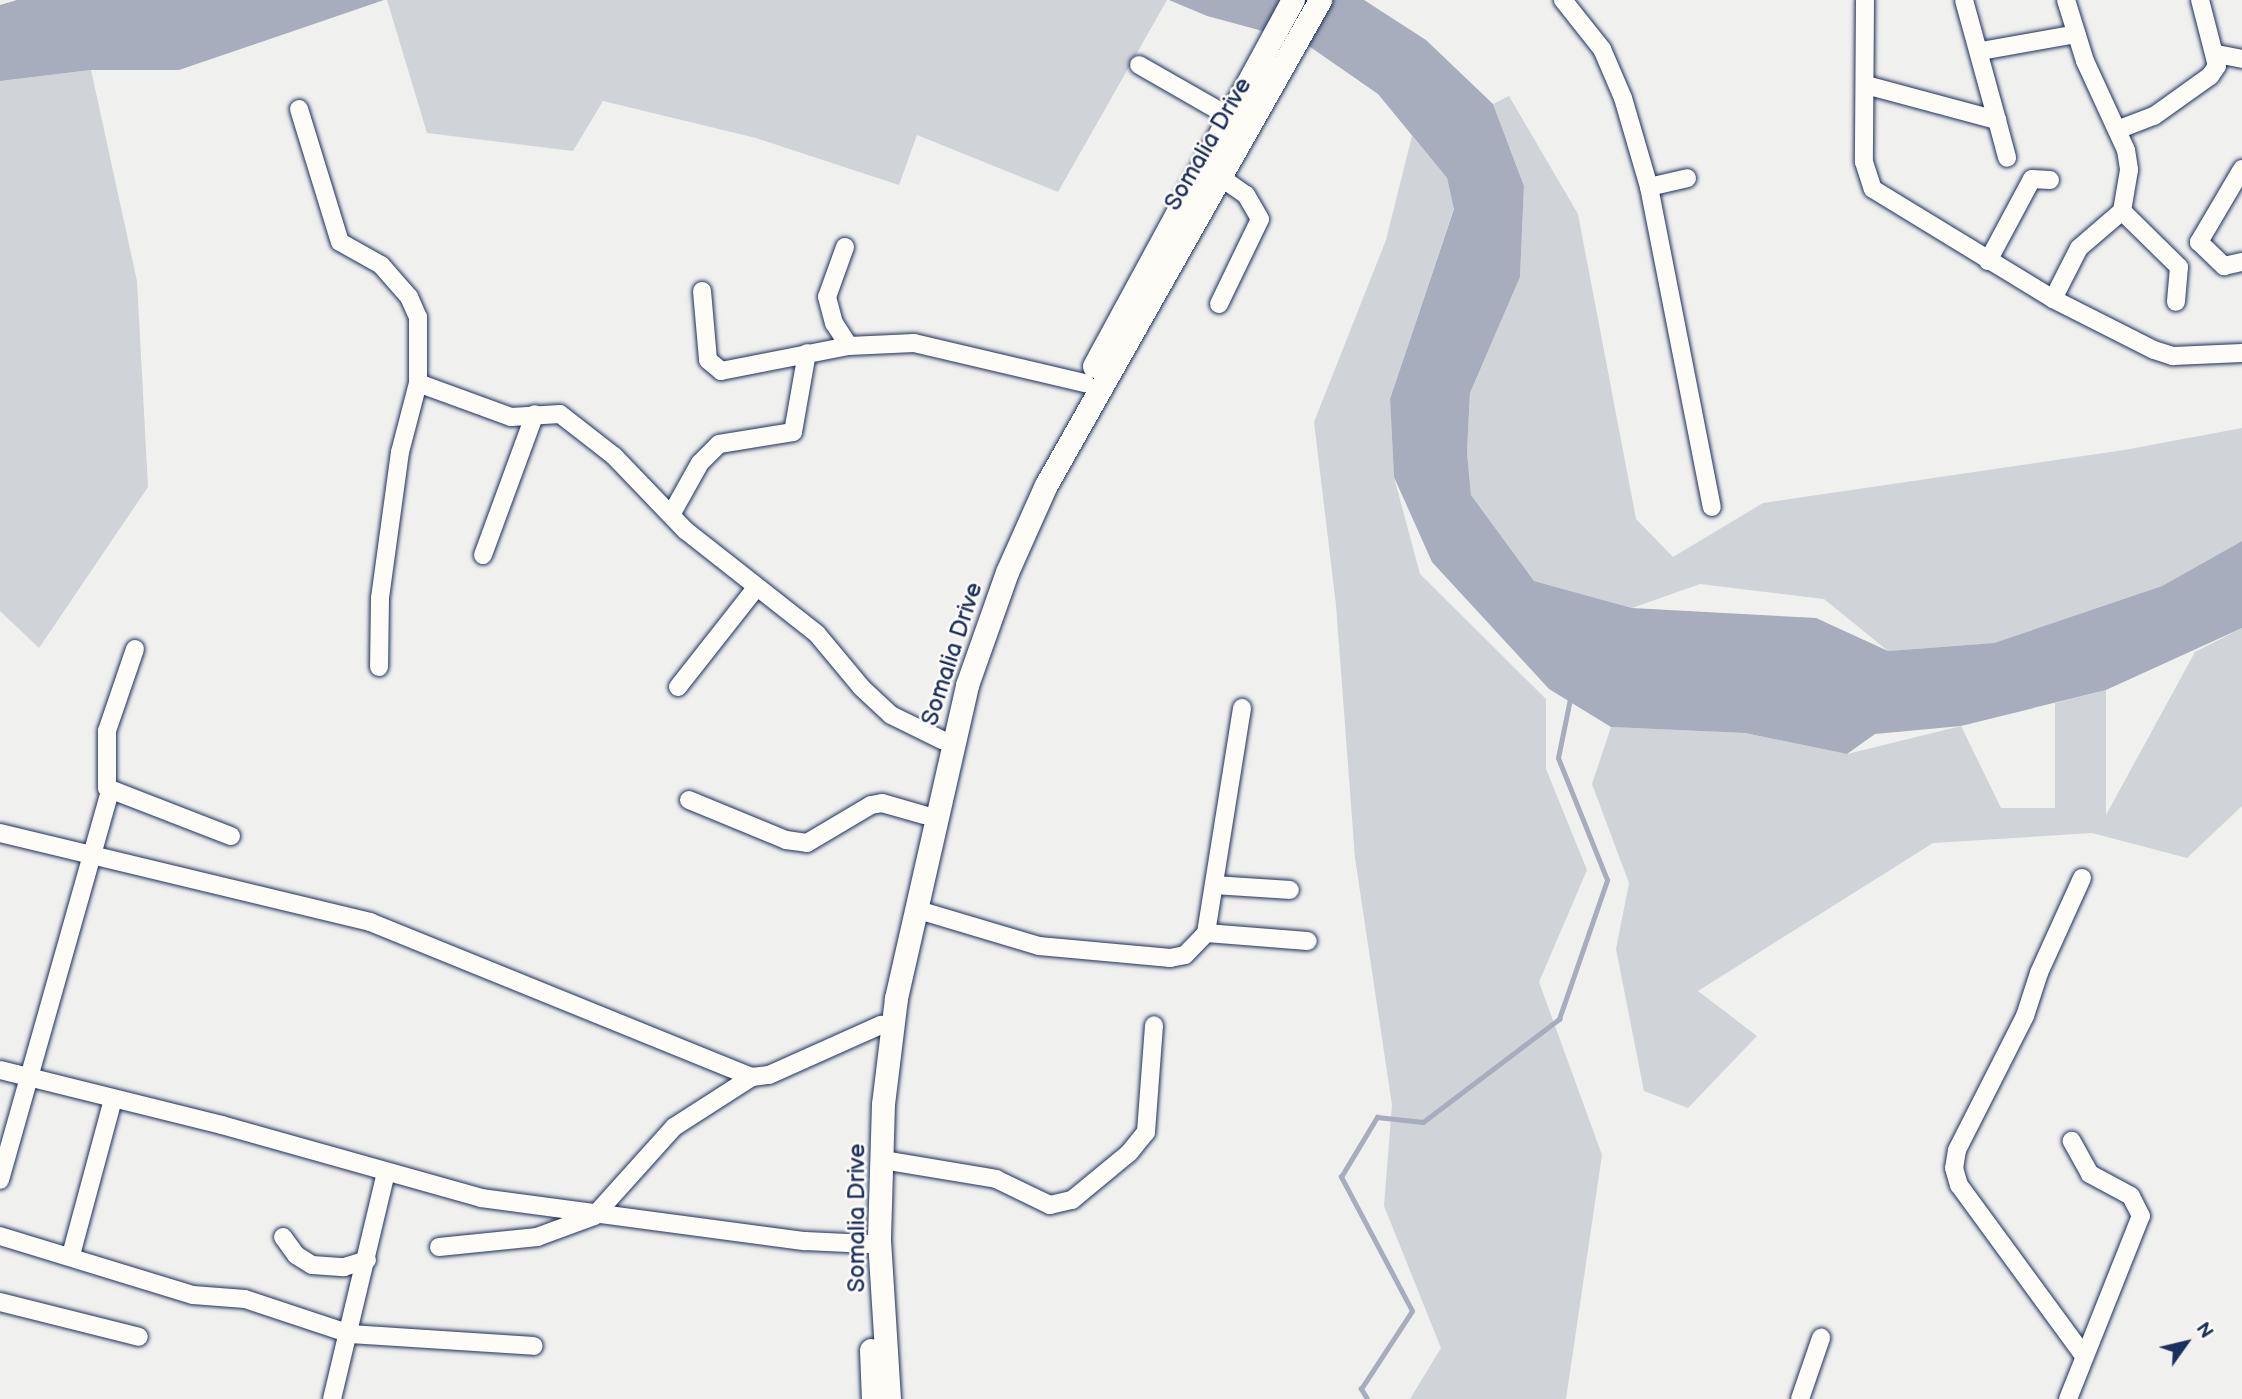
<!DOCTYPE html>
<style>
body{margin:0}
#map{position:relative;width:2242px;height:1399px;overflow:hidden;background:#f0f0ee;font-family:"Balsamiq Sans",sans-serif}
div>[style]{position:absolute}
.green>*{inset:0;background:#d0d3d8}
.water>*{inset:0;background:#a7adbd}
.stream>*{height:4.5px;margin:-2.25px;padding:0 2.25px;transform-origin:2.25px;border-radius:2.25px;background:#a7adbd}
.roads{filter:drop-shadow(0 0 2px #1b2f5e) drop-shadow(0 0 2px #1b2f5e)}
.minor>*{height:18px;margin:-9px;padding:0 9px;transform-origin:9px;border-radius:9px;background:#fdfcf7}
.major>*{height:23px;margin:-11.5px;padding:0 11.5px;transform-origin:11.5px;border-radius:11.5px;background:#fdfcf7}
span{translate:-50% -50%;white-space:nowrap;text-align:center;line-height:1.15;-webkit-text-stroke:5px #fdfcf7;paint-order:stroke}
.street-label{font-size:24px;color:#1b2f5e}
.north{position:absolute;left:2151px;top:1308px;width:70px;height:70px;-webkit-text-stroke:5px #fdfcf7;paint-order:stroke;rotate:56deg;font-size:19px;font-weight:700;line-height:28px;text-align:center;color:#1b2f5e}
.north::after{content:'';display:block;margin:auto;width:24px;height:32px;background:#1b2f5e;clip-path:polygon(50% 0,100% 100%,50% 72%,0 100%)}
</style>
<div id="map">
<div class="green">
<div style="clip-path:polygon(387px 0,1167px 0,1058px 192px,917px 135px,899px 185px,756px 138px,603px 101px,573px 151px,427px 133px)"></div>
<div style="clip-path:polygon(91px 70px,137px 281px,148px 487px,39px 648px,0 611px,0 81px)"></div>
<div style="clip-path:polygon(1509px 96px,1578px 214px,1636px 519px,1673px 557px,1763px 503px,2124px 450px,2242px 428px,2242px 541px,2162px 586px,1994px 643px,1888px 651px,1824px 599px,1700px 584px,1632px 608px,1534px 581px,1471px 495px,1467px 452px,1470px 393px,1520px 277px,1524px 186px,1493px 104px)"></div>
<div style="clip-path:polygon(1412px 136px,1447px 178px,1454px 208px,1390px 399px,1394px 477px,1420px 574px,1546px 699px,1546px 769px,1587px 870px,1539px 982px,1602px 1155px,1566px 1399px,1410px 1399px,1441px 1348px,1384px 1206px,1392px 1105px,1355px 858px,1336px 605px,1314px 422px,1386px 240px)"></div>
<div style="clip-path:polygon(2242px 628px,2242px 806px,2187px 858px,2092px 833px,1933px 843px,1698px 991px,1757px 1036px,1688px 1108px,1644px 1091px,1616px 949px,1629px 883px,1592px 784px,1611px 727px,1745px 733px,1847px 754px,1961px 726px,2001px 808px,2055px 808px,2055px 703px,2106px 690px,2106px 815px,2195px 652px)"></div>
</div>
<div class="water">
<div style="clip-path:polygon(17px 0,384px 0,179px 70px,91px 70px,0 81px,0 5px)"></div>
<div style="clip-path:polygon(1169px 0,1364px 0,1426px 40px,1493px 104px,1524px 186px,1520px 277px,1470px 393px,1467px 452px,1471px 495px,1534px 581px,1632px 608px,1816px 618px,1888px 651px,1994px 643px,2162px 586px,2242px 541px,2242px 628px,2106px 690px,1961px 726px,1875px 734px,1847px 754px,1745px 733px,1611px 727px,1549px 689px,1432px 562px,1394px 477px,1390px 399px,1454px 209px,1447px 178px,1378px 94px,1303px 42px,1207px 16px)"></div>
</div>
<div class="stream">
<div style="left:1367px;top:1399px;width:12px;rotate:-121deg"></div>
<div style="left:1361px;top:1389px;width:93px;rotate:-56.8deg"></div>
<div style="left:1412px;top:1311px;width:152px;rotate:-117.9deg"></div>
<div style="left:1341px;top:1177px;width:70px;rotate:-59deg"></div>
<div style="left:1377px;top:1117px;width:46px;rotate:6.2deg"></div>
<div style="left:1423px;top:1122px;width:171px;rotate:-37.1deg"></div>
<div style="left:1559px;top:1019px;width:147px;rotate:-70.9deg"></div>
<div style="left:1607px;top:880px;width:131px;rotate:-111.9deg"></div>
<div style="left:1558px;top:758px;width:60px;rotate:-78.5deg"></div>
</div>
<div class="roads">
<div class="minor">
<div style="left:1563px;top:0;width:63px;rotate:51.5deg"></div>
<div style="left:1602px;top:49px;width:53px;rotate:66.8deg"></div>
<div style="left:1623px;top:98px;width:93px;rotate:73.7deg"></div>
<div style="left:1649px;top:187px;width:326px;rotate:78.9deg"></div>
<div style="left:1865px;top:0;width:162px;rotate:90.4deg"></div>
<div style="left:1864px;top:162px;width:28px;rotate:72deg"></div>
<div style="left:1873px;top:189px;width:211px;rotate:31.4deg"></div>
<div style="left:2053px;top:299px;width:113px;rotate:26.8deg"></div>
<div style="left:2154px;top:350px;width:20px;rotate:18deg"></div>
<div style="left:2173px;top:356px;width:69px;rotate:-2.5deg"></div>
<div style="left:2066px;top:0;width:64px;rotate:72.7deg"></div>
<div style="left:2085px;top:61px;width:98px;rotate:65.3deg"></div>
<div style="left:2126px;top:150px;width:20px;rotate:81deg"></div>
<div style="left:2129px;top:170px;width:42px;rotate:99.7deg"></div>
<div style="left:1981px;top:51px;width:97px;rotate:-10.1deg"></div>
<div style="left:2217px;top:54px;width:25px;rotate:11deg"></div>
<div style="left:1139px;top:65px;width:103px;rotate:29.8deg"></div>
<div style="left:1866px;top:85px;width:136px;rotate:15deg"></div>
<div style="left:1997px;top:120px;width:124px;rotate:-105.4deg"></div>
<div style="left:299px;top:109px;width:139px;rotate:72.9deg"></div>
<div style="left:340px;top:242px;width:47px;rotate:29.3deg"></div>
<div style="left:381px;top:265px;width:43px;rotate:48.8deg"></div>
<div style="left:409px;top:297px;width:22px;rotate:66deg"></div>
<div style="left:418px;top:317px;width:66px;rotate:90deg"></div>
<div style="left:418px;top:383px;width:71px;rotate:104.6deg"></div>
<div style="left:400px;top:452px;width:147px;rotate:97.8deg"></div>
<div style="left:380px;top:598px;width:69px;rotate:90.8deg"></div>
<div style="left:1997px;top:120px;width:39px;rotate:75deg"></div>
<div style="left:2117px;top:130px;width:40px;rotate:-21deg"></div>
<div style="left:2154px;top:116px;width:69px;rotate:-35.5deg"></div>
<div style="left:2210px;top:76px;width:12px;rotate:-55deg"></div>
<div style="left:2217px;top:66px;width:68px;rotate:-104.4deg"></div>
<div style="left:2242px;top:169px;width:85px;rotate:120.5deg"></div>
<div style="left:2199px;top:242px;width:35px;rotate:44deg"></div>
<div style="left:2224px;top:266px;width:18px;rotate:-13deg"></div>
<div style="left:1649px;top:187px;width:39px;rotate:-13deg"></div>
<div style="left:845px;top:247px;width:53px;rotate:109.8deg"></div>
<div style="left:827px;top:297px;width:27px;rotate:75deg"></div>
<div style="left:834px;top:323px;width:27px;rotate:57deg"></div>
<div style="left:1988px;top:261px;width:93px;rotate:-61.8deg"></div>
<div style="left:2032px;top:179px;width:18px;rotate:3deg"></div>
<div style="left:702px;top:291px;width:69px;rotate:85deg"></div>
<div style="left:708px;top:360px;width:17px;rotate:40deg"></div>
<div style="left:721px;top:371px;width:130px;rotate:-11.1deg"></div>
<div style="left:849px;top:346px;width:65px;rotate:-2.6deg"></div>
<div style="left:914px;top:343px;width:176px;rotate:13.2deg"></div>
<div style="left:2053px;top:299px;width:57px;rotate:-63deg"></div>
<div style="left:2079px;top:248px;width:57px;rotate:-40.7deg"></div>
<div style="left:2122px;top:211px;width:80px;rotate:44.5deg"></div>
<div style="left:2179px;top:267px;width:35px;rotate:95deg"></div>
<div style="left:1219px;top:304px;width:94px;rotate:-64.2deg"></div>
<div style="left:1260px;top:219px;width:28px;rotate:-120deg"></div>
<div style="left:1246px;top:195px;width:32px;rotate:-145deg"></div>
<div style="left:418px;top:383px;width:99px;rotate:20.1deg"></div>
<div style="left:511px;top:417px;width:49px;rotate:-3.5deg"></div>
<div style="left:560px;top:414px;width:68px;rotate:37.9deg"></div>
<div style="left:614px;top:456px;width:103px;rotate:46.2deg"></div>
<div style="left:685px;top:530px;width:168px;rotate:38.2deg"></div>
<div style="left:817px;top:634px;width:70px;rotate:50.2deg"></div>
<div style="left:862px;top:688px;width:40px;rotate:43deg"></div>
<div style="left:891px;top:715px;width:57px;rotate:26.1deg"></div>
<div style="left:672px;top:513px;width:57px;rotate:-60.8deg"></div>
<div style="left:700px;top:463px;width:27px;rotate:-45deg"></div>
<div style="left:719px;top:444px;width:75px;rotate:-9.2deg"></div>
<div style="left:793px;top:432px;width:80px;rotate:-80deg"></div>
<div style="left:483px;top:555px;width:150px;rotate:-69.8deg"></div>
<div style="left:135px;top:649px;width:87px;rotate:108.9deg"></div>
<div style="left:107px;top:731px;width:57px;rotate:90deg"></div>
<div style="left:107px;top:788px;width:133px;rotate:21.2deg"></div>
<div style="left:678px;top:687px;width:126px;rotate:-51.8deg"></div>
<div style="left:689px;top:800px;width:105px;rotate:22.4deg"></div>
<div style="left:786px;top:840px;width:21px;rotate:8deg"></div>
<div style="left:807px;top:843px;width:74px;rotate:-30.7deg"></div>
<div style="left:871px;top:805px;width:11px;rotate:-10deg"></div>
<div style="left:882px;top:803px;width:44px;rotate:15.9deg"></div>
<div style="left:0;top:833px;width:381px;rotate:13.5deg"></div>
<div style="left:370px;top:922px;width:412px;rotate:22.1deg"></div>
<div style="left:752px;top:1077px;width:17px;rotate:-7deg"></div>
<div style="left:769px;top:1075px;width:123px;rotate:-24.1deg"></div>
<div style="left:881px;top:1025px;width:14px;rotate:8deg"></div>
<div style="left:2082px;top:878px;width:104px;rotate:114.4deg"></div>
<div style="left:2039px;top:973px;width:45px;rotate:108deg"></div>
<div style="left:2025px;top:1016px;width:150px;rotate:116.9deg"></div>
<div style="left:1957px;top:1150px;width:18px;rotate:99deg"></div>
<div style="left:1954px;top:1168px;width:18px;rotate:74deg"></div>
<div style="left:1959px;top:1185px;width:212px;rotate:53.8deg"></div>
<div style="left:1215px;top:885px;width:75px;rotate:3.8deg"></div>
<div style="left:915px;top:909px;width:129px;rotate:16.6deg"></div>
<div style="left:1039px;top:946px;width:132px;rotate:5.2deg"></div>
<div style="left:1170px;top:958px;width:15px;rotate:-11deg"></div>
<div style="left:1185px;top:955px;width:30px;rotate:-46deg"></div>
<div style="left:1206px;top:933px;width:228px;rotate:-80.9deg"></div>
<div style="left:1206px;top:933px;width:102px;rotate:4.5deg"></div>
<div style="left:0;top:1070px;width:229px;rotate:13.9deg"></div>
<div style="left:222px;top:1125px;width:269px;rotate:15.7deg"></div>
<div style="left:481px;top:1198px;width:327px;rotate:7.6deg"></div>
<div style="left:805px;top:1241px;width:64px;rotate:2.7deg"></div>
<div style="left:883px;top:1160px;width:115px;rotate:9.5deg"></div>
<div style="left:996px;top:1179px;width:60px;rotate:25.7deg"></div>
<div style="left:1050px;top:1205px;width:23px;rotate:-13deg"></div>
<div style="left:1072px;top:1200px;width:74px;rotate:-39.5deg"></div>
<div style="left:1129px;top:1153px;width:27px;rotate:-51deg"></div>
<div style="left:1146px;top:1132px;width:107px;rotate:-85.7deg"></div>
<div style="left:0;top:1180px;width:403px;rotate:-74.2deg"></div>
<div style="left:0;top:1236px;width:202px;rotate:17deg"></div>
<div style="left:193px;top:1295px;width:52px;rotate:4.4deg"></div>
<div style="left:245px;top:1299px;width:111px;rotate:18.4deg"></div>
<div style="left:350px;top:1334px;width:184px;rotate:3.7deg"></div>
<div style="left:283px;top:1237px;width:22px;rotate:54deg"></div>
<div style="left:296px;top:1255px;width:19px;rotate:32deg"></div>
<div style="left:312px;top:1265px;width:32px;rotate:4deg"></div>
<div style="left:344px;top:1267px;width:24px;rotate:-17deg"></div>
<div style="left:439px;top:1247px;width:99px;rotate:-5.8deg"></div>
<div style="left:537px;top:1237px;width:61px;rotate:-20.2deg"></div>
<div style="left:594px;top:1216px;width:120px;rotate:-48deg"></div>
<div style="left:674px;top:1127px;width:93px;rotate:-32.7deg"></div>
<div style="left:71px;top:1255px;width:162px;rotate:-74.9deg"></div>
<div style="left:0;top:1302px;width:143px;rotate:14.1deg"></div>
<div style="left:332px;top:1399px;width:232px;rotate:-76.6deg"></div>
<div style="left:1800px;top:1399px;width:65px;rotate:-71deg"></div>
<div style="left:2068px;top:1399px;width:197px;rotate:-68.3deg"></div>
<div style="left:2141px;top:1216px;width:22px;rotate:-117deg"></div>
<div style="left:2131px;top:1196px;width:47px;rotate:-151.8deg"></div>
<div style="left:2090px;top:1174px;width:38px;rotate:-119deg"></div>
</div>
<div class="major">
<div style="left:1094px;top:366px;width:417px;rotate:-61.5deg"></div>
<div style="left:871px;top:1350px;width:49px;rotate:87.7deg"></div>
<div style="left:889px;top:1399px;width:161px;rotate:-93.6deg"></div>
<div style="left:879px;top:1238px;width:134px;rotate:-88.3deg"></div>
<div style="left:883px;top:1104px;width:107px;rotate:-83deg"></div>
<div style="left:896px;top:998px;width:321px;rotate:-77.2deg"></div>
<div style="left:967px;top:685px;width:120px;rotate:-70.5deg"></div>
<div style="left:1007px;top:572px;width:95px;rotate:-65.9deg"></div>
<div style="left:1046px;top:485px;width:557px;rotate:-60.54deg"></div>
</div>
</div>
<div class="street-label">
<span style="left:1208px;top:144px;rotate:-60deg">Somalia Drive</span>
<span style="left:952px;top:654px;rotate:-72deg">Somalia Drive</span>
<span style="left:857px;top:1218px;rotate:-90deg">Somalia Drive</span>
</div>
<div class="north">N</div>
</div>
